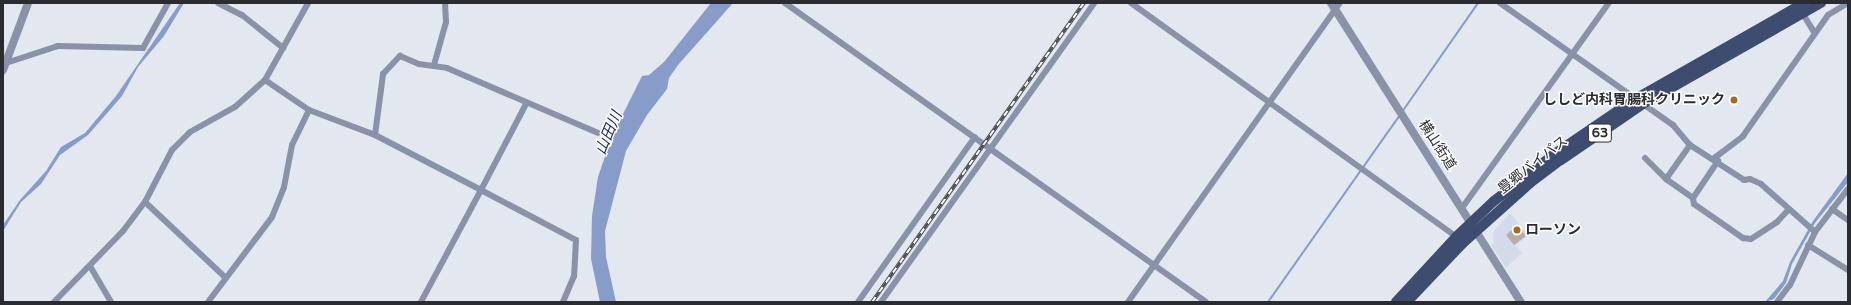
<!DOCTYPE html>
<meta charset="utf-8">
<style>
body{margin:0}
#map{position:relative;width:1851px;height:305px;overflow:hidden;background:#e2e7f0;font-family:"Varela Round","Noto Sans JP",sans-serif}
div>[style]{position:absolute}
.built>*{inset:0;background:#d3daeb}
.water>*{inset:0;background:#889cca}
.stream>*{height:2px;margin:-1px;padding:0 1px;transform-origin:1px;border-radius:1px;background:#889cca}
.building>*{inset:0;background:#b5ada6}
.minor>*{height:6px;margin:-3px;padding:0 3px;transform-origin:3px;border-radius:3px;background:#8992a6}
.tertiary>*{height:8px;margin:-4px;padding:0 4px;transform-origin:4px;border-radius:4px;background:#8992a6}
.primary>*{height:10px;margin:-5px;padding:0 5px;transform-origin:5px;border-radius:5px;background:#3e4d6f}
.rail>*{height:3.5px;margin-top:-1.75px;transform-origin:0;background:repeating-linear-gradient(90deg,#fff 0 6px,#494b4f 0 12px);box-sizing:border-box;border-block:1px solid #494b4f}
.dots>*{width:11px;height:11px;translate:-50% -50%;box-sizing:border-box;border:2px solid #fff;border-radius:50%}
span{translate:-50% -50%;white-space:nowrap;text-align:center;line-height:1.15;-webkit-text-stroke:3px #fff;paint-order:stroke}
.shield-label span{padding:1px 3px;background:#fff;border:1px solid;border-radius:3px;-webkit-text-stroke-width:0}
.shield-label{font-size:13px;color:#2a2c2f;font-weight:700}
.poi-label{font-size:14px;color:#2a2c2f;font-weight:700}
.right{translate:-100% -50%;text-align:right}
.left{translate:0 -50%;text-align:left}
.street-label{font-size:14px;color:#2a2c2f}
.water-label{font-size:15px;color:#14265d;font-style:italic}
.frame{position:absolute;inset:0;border:4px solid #2a2c2f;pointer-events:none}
</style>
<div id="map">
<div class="built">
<div style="clip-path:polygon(1510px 213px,1528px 235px,1516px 245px,1522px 253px,1506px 268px,1491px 245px,1494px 243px,1493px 232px)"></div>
</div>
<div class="water">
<div style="clip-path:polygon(180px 3px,184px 3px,164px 36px,138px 67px,122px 96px,88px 135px,60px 155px,41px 184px,21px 202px,3px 231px,3px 225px,20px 200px,46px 171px,61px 147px,85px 133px,116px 96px)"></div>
<div style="clip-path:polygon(711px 3px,733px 3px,678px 65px,669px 78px,667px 89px,647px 115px,626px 151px,605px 231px,606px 257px,616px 302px,600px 302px,591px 259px,592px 216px,598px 177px,612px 136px,642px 76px,649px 75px,664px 62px)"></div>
<div style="clip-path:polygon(1848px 173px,1848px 182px,1815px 223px,1792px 264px,1786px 283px,1774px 299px,1765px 302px,1783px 281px,1790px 262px,1813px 221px)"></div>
</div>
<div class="stream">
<div style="left:1402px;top:112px;width:133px;rotate:-55.1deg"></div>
<div style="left:1268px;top:302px;width:229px;rotate:-54.8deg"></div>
</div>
<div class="building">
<div style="clip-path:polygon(1517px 225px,1526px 236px,1514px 245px,1506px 235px)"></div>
</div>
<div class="minor">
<div style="left:218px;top:3px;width:27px;rotate:27deg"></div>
<div style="left:242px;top:15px;width:53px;rotate:38.8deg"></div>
<div style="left:785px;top:3px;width:516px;rotate:35.38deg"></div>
<div style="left:1131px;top:3px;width:403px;rotate:35.7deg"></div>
<div style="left:1500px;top:3px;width:212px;rotate:35.2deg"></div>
<div style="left:1673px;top:125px;width:26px;rotate:50deg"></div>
<div style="left:1690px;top:145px;width:64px;rotate:32.9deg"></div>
<div style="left:1744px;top:180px;width:6px;rotate:-9deg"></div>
<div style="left:1750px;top:179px;width:12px;rotate:24deg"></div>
<div style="left:1761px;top:184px;width:72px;rotate:41.6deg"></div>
<div style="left:1801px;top:11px;width:26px;rotate:58deg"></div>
<div style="left:6px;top:63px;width:55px;rotate:-18.1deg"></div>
<div style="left:58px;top:46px;width:85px;rotate:1.3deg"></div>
<div style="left:143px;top:48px;width:51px;rotate:-60.9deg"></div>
<div style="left:434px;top:65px;width:45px;rotate:-74.4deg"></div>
<div style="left:446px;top:22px;width:19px;rotate:-93deg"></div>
<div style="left:265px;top:80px;width:88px;rotate:-60.8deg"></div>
<div style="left:526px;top:104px;width:97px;rotate:117.6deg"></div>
<div style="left:481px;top:190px;width:107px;rotate:27.8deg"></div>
<div style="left:576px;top:240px;width:36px;rotate:93deg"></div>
<div style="left:574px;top:276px;width:28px;rotate:113deg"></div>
<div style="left:375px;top:135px;width:62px;rotate:-82.5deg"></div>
<div style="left:383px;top:74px;width:25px;rotate:-47deg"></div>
<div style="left:400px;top:56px;width:21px;rotate:23deg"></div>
<div style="left:419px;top:64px;width:28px;rotate:8deg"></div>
<div style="left:447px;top:68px;width:164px;rotate:23.3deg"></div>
<div style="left:1645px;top:158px;width:30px;rotate:45deg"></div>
<div style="left:1666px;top:179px;width:33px;rotate:35deg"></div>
<div style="left:1693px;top:198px;width:6px;rotate:81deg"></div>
<div style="left:1694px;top:204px;width:60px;rotate:34.8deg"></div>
<div style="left:1743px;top:238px;width:8px;rotate:7deg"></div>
<div style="left:1751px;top:239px;width:31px;rotate:-33deg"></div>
<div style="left:1777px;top:222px;width:16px;rotate:-47deg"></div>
<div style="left:1713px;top:159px;width:38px;rotate:-37deg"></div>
<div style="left:1743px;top:136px;width:148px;rotate:-54.9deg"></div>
<div style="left:1828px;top:15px;width:23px;rotate:-31deg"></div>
<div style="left:1666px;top:179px;width:42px;rotate:-54.8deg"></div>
<div style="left:1693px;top:198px;width:45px;rotate:-56deg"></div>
<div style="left:145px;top:202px;width:111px;rotate:43.2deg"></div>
<div style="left:1462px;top:208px;width:252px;rotate:-54.4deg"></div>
<div style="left:1832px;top:209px;width:19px;rotate:35deg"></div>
<div style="left:1808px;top:245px;width:47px;rotate:32deg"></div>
<div style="left:90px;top:266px;width:42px;rotate:59.7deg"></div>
<div style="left:54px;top:302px;width:99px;rotate:-45.8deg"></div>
<div style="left:123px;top:231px;width:36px;rotate:-53deg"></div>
<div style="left:145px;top:202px;width:59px;rotate:-62.6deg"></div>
<div style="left:172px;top:150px;width:25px;rotate:-45deg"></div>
<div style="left:190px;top:132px;width:51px;rotate:-29.1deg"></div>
<div style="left:235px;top:107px;width:40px;rotate:-42deg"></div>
<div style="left:265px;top:80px;width:53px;rotate:34.3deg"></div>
<div style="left:309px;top:110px;width:71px;rotate:20.7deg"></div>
<div style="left:375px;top:135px;width:119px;rotate:27.4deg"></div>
<div style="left:481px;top:190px;width:127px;rotate:118.2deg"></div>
<div style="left:208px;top:302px;width:106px;rotate:-53deg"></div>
<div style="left:272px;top:217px;width:32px;rotate:-68deg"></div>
<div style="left:284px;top:187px;width:43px;rotate:-79.2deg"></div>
<div style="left:292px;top:145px;width:39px;rotate:-64deg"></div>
<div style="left:858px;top:302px;width:202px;rotate:-54.7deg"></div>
<div style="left:881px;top:302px;width:367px;rotate:-54.5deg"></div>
<div style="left:1128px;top:302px;width:367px;rotate:-54.7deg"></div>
<div style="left:1777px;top:302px;width:21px;rotate:-53deg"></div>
<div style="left:1790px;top:285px;width:59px;rotate:-64.7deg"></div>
<div style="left:1815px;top:232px;width:54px;rotate:-52.5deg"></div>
</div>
<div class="tertiary">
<div style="left:1331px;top:3px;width:354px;rotate:57.6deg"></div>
<div style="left:3px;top:70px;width:72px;rotate:-69.5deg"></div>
</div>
<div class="primary">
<div style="left:1396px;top:302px;width:88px;rotate:-47.3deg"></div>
<div style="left:1456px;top:237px;width:52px;rotate:-43.5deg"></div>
<div style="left:1494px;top:201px;width:75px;rotate:-37.9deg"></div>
<div style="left:1553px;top:155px;width:99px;rotate:-34.3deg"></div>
<div style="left:1635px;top:99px;width:194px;rotate:-29.6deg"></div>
<div style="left:1407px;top:302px;width:81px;rotate:-46.5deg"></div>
<div style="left:1463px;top:243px;width:90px;rotate:-41.8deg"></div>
<div style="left:1530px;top:183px;width:39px;rotate:-37deg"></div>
<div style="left:1561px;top:160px;width:99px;rotate:-34.3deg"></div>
<div style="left:1643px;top:104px;width:205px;rotate:-29.6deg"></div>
</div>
<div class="rail">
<div style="left:872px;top:302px;width:367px;rotate:-54.7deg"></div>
</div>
<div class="dots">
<div style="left:1734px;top:100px;background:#a46a29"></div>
<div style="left:1517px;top:230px;background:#a46a29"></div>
</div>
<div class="shield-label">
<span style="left:1600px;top:133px">63</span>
</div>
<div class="poi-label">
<span class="right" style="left:1725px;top:100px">ししど内科胃腸科クリニック</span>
<span class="left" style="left:1525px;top:230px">ローソン</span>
</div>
<div class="street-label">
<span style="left:1437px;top:145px;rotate:57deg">横山街道</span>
<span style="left:1533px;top:165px;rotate:-38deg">豊郷バイパス</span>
</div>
<div class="water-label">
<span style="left:609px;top:133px;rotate:-67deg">山田川</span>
</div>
<div class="frame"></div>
</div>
